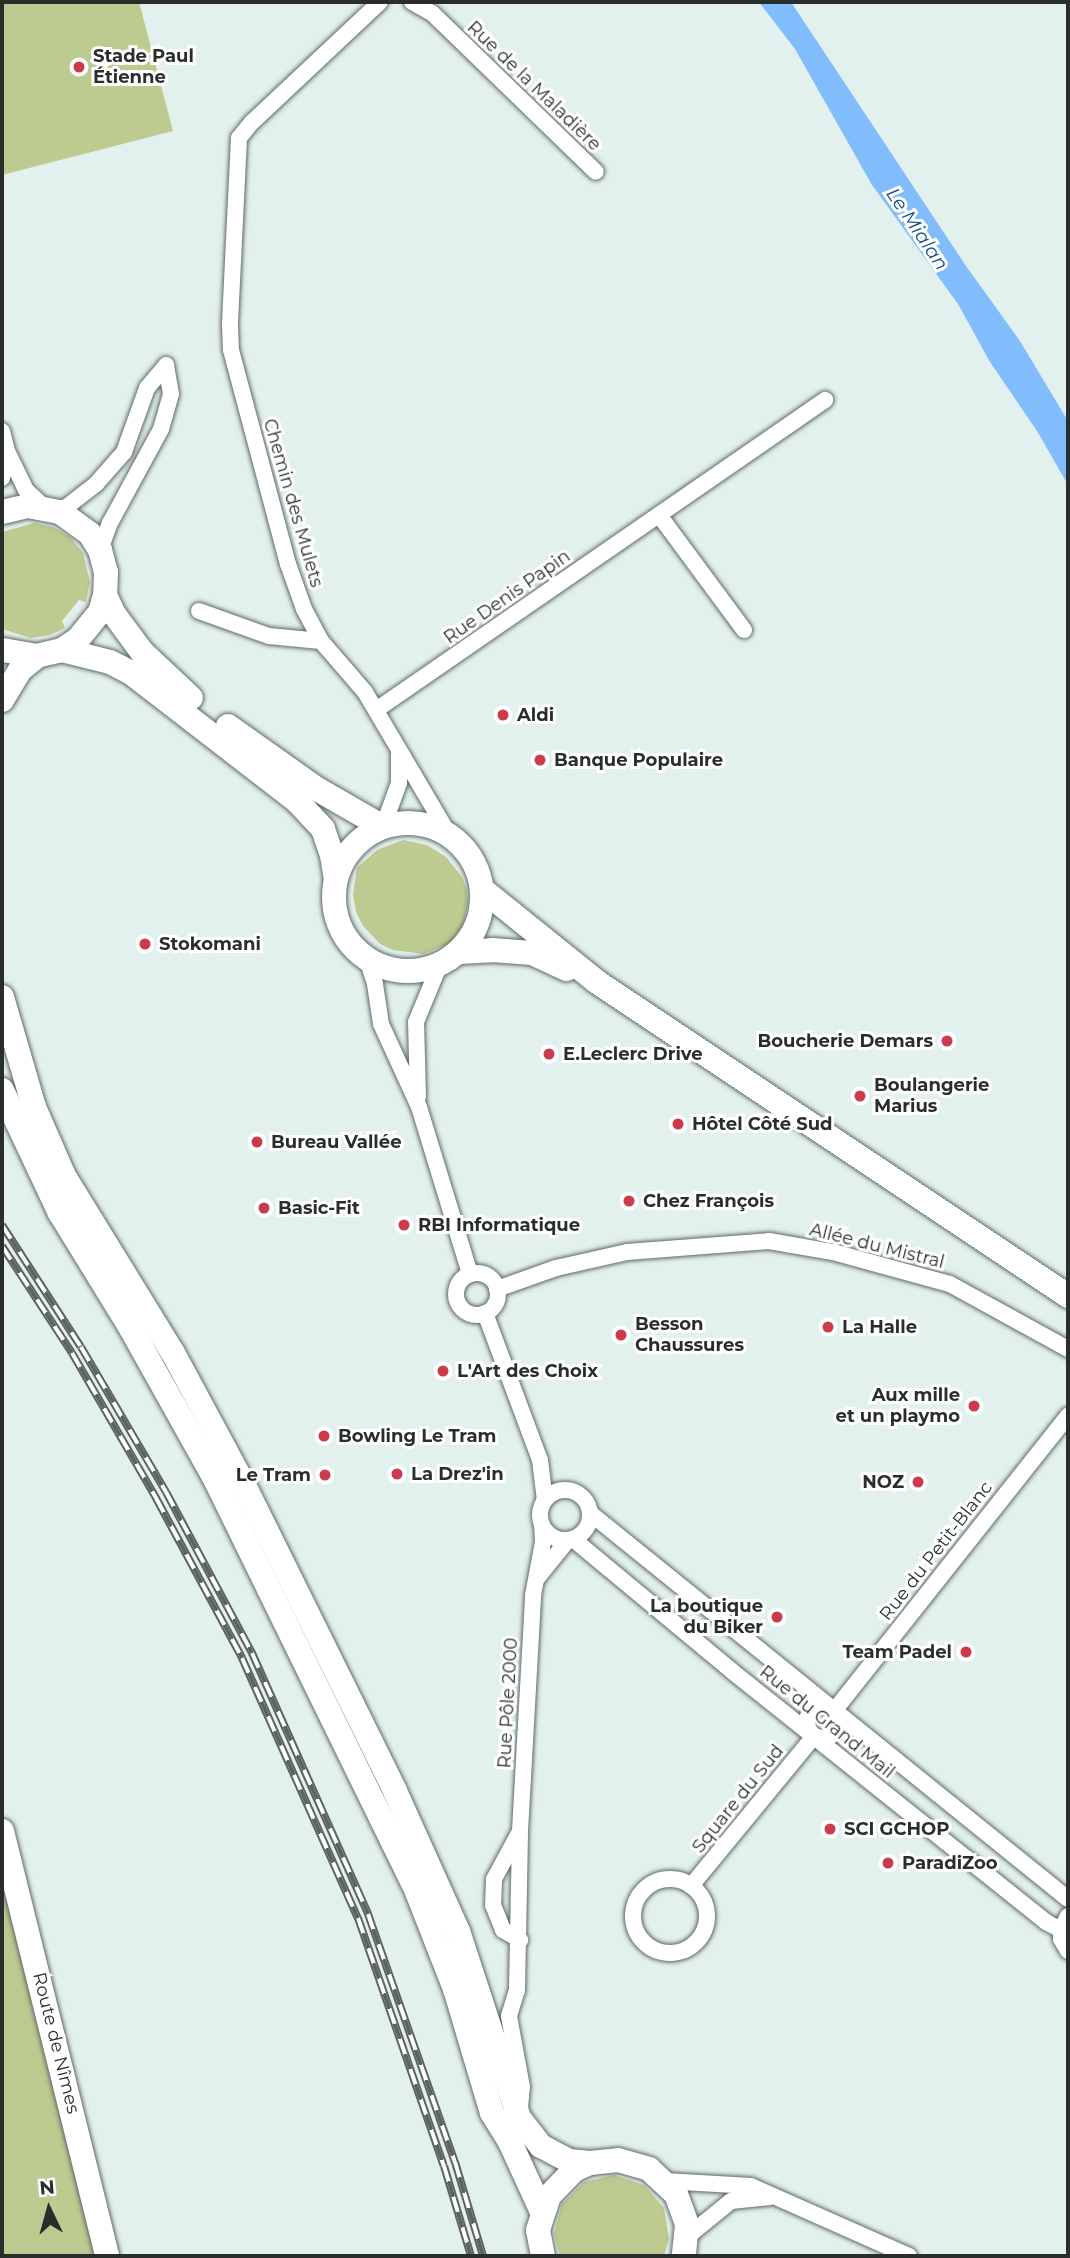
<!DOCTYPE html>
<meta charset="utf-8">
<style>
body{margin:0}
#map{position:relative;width:1070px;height:2258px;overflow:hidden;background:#e3f1ee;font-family:Montserrat,sans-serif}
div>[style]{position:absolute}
.green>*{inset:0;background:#bdca90}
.water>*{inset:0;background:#81bdfd}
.roads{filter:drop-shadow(0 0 2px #5e6a68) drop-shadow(0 0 2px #5e6a68)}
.street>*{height:16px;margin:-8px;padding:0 8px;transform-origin:8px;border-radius:8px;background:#fff}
.street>.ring{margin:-8px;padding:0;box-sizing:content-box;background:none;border:16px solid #fff;border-radius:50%}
.primary>*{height:24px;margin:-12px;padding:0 12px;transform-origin:12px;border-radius:12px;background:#fff}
.primary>.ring{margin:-12px;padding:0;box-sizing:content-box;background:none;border:24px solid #fff;border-radius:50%}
.rail>*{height:8px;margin-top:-4px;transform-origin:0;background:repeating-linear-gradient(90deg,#fff 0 16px,#5c6462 0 32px);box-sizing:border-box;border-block:2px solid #5c6462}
.dots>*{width:19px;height:19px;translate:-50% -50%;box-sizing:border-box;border:4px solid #fff;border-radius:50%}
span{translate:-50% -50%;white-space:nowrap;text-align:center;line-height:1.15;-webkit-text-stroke:6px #fff;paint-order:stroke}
.poi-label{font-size:18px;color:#292e2d;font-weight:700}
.left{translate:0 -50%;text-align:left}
.right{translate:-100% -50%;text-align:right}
.street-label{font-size:18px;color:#292e2d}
.water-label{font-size:19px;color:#0f4e88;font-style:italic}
.frame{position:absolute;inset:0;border:4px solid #292e2d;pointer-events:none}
.north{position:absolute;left:14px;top:2174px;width:70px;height:70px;-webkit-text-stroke:5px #fff;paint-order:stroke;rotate:355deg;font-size:19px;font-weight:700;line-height:28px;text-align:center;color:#292e2d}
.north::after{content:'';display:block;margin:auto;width:24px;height:32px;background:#292e2d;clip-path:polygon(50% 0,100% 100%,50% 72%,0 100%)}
</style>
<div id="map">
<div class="green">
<div style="clip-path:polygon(2px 2px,139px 2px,173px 131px,2px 175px)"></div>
<div style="clip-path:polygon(34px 523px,53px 527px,70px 537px,83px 553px,90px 582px,86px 602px,79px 600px,62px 621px,65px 628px,50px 635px,31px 638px,2px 629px,2px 532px)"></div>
<div style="clip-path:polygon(403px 840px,427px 845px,446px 857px,462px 877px,467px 890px,468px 903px,463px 926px,450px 943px,424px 954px,393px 950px,380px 944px,363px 926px,356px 912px,353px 894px,357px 868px,377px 850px)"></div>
<div style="clip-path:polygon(2px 1831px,107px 2256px,2px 2256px)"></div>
<div style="clip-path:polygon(614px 2175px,644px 2185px,664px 2208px,669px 2239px,664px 2256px,560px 2256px,554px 2234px,562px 2204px,584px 2182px)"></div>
</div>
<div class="water">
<div style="clip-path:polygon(759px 2px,791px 2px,966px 266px,1020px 341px,1068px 421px,1068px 485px,1037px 431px,990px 362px,958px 304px,872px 185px,795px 49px)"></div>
</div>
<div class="roads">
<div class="street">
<div style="left:380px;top:2px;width:175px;rotate:136.8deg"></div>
<div style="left:252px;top:122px;width:21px;rotate:129deg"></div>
<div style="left:239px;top:138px;width:187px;rotate:92.8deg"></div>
<div style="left:230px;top:325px;width:25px;rotate:88deg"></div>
<div style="left:231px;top:350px;width:221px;rotate:75.1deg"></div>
<div style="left:288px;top:564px;width:48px;rotate:70.4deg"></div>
<div style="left:304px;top:609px;width:36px;rotate:62deg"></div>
<div style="left:321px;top:641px;width:67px;rotate:49.2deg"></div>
<div style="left:365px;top:692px;width:164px;rotate:59.5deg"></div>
<div style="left:412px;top:2px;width:23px;rotate:29deg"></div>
<div style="left:432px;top:13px;width:228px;rotate:44.1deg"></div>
<div style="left:2px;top:431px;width:21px;rotate:76deg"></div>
<div style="left:7px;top:451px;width:43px;rotate:64deg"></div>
<div style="left:26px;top:490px;width:25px;rotate:43deg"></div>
<div style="left:2px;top:478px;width:27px;rotate:-80deg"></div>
<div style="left:60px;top:512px;width:46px;rotate:-37.9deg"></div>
<div style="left:96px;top:484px;width:43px;rotate:-48.8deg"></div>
<div style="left:124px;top:452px;width:68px;rotate:-70.2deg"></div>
<div style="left:147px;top:388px;width:30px;rotate:-50deg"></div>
<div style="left:659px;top:515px;width:143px;rotate:53.5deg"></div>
<div style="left:100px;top:550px;width:29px;rotate:-70deg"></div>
<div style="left:110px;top:523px;width:107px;rotate:-61.5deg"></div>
<div style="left:161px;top:429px;width:36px;rotate:-74deg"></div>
<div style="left:171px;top:394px;width:29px;rotate:-100deg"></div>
<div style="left:199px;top:611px;width:74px;rotate:19.7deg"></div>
<div style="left:269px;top:636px;width:52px;rotate:5.5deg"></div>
<div style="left:376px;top:710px;width:546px;rotate:-34.62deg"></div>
<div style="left:383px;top:827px;width:47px;rotate:-70deg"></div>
<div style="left:399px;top:783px;width:30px;rotate:-90deg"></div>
<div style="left:367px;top:959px;width:26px;rotate:72deg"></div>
<div style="left:375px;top:984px;width:40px;rotate:81.5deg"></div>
<div style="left:381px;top:1024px;width:91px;rotate:65.4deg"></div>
<div style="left:419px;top:1107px;width:175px;rotate:73deg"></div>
<div style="left:418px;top:1097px;width:75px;rotate:-91.5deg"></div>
<div style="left:416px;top:1022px;width:63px;rotate:-67.5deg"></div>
<div class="ring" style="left:456px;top:1273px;width:26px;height:26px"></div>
<div style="left:497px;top:1289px;width:63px;rotate:-19.6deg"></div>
<div style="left:556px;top:1268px;width:73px;rotate:-12.7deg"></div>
<div style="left:627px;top:1252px;width:142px;rotate:-4.4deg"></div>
<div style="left:769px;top:1241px;width:65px;rotate:9.8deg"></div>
<div style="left:833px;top:1252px;width:121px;rotate:15.3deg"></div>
<div style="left:950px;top:1284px;width:135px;rotate:28.8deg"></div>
<div style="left:485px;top:1313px;width:157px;rotate:69.5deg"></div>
<div style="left:540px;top:1460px;width:39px;rotate:83deg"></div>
<div class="ring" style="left:540px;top:1490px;width:34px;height:34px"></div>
<div style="left:590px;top:1513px;width:614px;rotate:38.92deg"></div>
<div style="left:573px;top:1539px;width:208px;rotate:39.7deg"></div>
<div style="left:733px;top:1672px;width:401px;rotate:38.6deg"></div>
<div style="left:1046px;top:1922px;width:17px;rotate:28deg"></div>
<div style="left:538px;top:1577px;width:46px;rotate:-51.1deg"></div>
<div class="ring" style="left:807px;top:1706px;width:16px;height:16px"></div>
<div style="left:834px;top:1711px;width:377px;rotate:-51.6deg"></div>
<div style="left:519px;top:1833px;width:52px;rotate:118.5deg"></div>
<div style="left:494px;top:1879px;width:26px;rotate:92deg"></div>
<div style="left:493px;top:1905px;width:27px;rotate:68deg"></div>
<div style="left:503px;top:1930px;width:20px;rotate:30deg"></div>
<div class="ring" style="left:633px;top:1879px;width:58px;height:58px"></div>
<div style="left:691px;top:1886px;width:194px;rotate:-50.6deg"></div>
<div style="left:1068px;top:1916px;width:16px;rotate:117deg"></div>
<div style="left:1061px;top:1930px;width:9px;rotate:90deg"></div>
<div style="left:1061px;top:1939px;width:14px;rotate:60deg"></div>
<div style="left:520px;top:2108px;width:21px;rotate:-85deg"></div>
<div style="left:522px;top:2087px;width:72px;rotate:-100.4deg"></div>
<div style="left:509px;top:2016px;width:27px;rotate:-73deg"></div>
<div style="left:517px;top:1990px;width:159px;rotate:-88.9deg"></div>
<div style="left:520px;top:1831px;width:236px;rotate:-86.8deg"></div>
<div style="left:533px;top:1595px;width:54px;rotate:-79.3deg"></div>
<div style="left:543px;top:1542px;width:17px;rotate:-93deg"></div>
<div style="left:665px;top:2181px;width:86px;rotate:3.3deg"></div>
<div style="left:751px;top:2186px;width:173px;rotate:23.9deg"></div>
<div style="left:688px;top:2236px;width:55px;rotate:-39.1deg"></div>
<div style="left:731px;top:2201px;width:39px;rotate:-6deg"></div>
</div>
<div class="primary">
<div style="left:2px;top:512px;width:27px;rotate:-13deg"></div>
<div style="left:28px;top:506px;width:33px;rotate:11deg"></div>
<div style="left:60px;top:512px;width:37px;rotate:36deg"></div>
<div style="left:90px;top:534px;width:19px;rotate:58deg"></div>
<div style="left:100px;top:550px;width:23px;rotate:75deg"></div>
<div style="left:106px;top:572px;width:23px;rotate:92deg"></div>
<div style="left:105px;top:595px;width:18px;rotate:106deg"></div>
<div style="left:100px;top:612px;width:36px;rotate:129deg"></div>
<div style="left:77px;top:640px;width:18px;rotate:146deg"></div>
<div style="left:62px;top:650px;width:26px;rotate:167deg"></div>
<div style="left:37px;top:656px;width:36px;rotate:-170deg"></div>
<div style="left:105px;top:595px;width:21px;rotate:65deg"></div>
<div style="left:114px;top:614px;width:47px;rotate:53.6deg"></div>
<div style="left:142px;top:652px;width:67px;rotate:43.2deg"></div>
<div style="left:62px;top:650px;width:49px;rotate:14deg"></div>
<div style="left:110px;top:662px;width:22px;rotate:27deg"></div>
<div style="left:130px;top:672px;width:211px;rotate:37.7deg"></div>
<div style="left:297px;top:801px;width:38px;rotate:47deg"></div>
<div style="left:323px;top:829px;width:28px;rotate:71deg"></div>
<div style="left:332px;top:855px;width:24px;rotate:81deg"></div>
<div style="left:2px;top:700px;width:35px;rotate:-59deg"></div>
<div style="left:20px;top:670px;width:22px;rotate:-39deg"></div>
<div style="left:228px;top:726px;width:109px;rotate:35.3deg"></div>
<div style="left:317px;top:789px;width:76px;rotate:29.9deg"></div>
<div class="ring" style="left:334px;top:823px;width:124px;height:124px"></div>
<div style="left:483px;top:890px;width:146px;rotate:38.9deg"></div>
<div style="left:597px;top:982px;width:566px;rotate:33.69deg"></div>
<div style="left:459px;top:952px;width:33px;rotate:-3deg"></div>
<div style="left:492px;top:950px;width:40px;rotate:4.3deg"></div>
<div style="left:532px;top:953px;width:38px;rotate:25deg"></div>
<div style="left:2px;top:997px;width:115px;rotate:73.8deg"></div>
<div style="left:34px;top:1107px;width:75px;rotate:66.5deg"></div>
<div style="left:64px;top:1176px;width:208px;rotate:58.4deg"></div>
<div style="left:173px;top:1353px;width:150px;rotate:61.7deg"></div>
<div style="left:244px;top:1485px;width:341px;rotate:63.7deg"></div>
<div style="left:395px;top:1791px;width:154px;rotate:65.8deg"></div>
<div style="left:458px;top:1931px;width:197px;rotate:71.9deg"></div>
<div style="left:519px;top:2118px;width:36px;rotate:52deg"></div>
<div style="left:541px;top:2146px;width:32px;rotate:28deg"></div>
<div style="left:569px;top:2161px;width:21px;rotate:5deg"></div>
<div style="left:2px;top:1090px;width:136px;rotate:64.8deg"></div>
<div style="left:60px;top:1213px;width:132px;rotate:58.4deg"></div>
<div style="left:129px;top:1325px;width:176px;rotate:60.8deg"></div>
<div style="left:215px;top:1479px;width:460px;rotate:63.9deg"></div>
<div style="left:417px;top:1892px;width:104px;rotate:68.6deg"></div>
<div style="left:455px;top:1989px;width:129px;rotate:73.4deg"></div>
<div style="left:492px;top:2113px;width:34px;rotate:58deg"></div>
<div style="left:510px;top:2142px;width:77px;rotate:65.4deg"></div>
<div style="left:2px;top:1831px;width:438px;rotate:76.1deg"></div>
<div style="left:543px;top:2256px;width:26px;rotate:-101deg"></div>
<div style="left:538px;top:2230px;width:36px;rotate:-72deg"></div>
<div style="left:549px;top:2196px;width:36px;rotate:-46deg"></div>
<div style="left:574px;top:2170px;width:17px;rotate:-24deg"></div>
<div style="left:590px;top:2163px;width:28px;rotate:-6deg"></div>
<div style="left:618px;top:2160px;width:32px;rotate:16deg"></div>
<div style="left:649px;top:2169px;width:37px;rotate:43deg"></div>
<div style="left:676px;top:2194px;width:33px;rotate:70deg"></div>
<div style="left:687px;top:2225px;width:31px;rotate:96deg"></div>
</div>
</div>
<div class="rail">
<div style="left:2px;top:1225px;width:145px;rotate:57.1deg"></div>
<div style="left:81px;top:1347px;width:168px;rotate:59.6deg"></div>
<div style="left:166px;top:1492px;width:183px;rotate:61.9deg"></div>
<div style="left:252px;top:1653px;width:286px;rotate:66deg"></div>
<div style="left:368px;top:1914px;width:263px;rotate:70.7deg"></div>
<div style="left:455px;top:2162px;width:98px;rotate:73.4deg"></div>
<div style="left:2px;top:1246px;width:128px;rotate:56.8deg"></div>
<div style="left:72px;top:1353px;width:168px;rotate:59.9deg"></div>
<div style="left:156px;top:1498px;width:182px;rotate:61.7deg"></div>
<div style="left:242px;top:1658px;width:285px;rotate:66deg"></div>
<div style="left:358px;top:1918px;width:262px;rotate:70.9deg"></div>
<div style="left:444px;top:2166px;width:94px;rotate:73.3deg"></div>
</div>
<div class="dots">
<div style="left:79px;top:67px;background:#cb3b4c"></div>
<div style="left:503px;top:715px;background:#cb3b4c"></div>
<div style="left:540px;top:760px;background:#cb3b4c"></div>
<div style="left:145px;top:944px;background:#cb3b4c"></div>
<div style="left:947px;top:1041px;background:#cb3b4c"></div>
<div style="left:549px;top:1054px;background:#cb3b4c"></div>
<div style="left:860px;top:1096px;background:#cb3b4c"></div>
<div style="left:678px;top:1124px;background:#cb3b4c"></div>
<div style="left:257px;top:1142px;background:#cb3b4c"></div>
<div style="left:629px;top:1201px;background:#cb3b4c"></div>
<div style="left:264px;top:1208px;background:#cb3b4c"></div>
<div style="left:404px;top:1225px;background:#cb3b4c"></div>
<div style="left:828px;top:1327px;background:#cb3b4c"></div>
<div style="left:621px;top:1335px;background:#cb3b4c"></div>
<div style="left:443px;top:1371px;background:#cb3b4c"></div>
<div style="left:974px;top:1406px;background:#cb3b4c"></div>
<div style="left:324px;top:1436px;background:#cb3b4c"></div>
<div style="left:397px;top:1474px;background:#cb3b4c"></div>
<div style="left:325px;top:1475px;background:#cb3b4c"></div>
<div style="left:918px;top:1482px;background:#cb3b4c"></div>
<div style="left:777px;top:1617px;background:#cb3b4c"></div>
<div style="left:966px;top:1652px;background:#cb3b4c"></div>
<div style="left:830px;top:1829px;background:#cb3b4c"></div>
<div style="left:888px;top:1863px;background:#cb3b4c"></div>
</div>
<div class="poi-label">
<span class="left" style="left:93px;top:67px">Stade Paul<br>Étienne</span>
<span class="left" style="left:517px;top:715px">Aldi</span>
<span class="left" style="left:554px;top:760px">Banque Populaire</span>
<span class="left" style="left:159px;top:944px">Stokomani</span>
<span class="right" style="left:933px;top:1041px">Boucherie Demars</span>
<span class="left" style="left:563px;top:1054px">E.Leclerc Drive</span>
<span class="left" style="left:874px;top:1096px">Boulangerie<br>Marius</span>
<span class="left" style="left:692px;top:1124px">Hôtel Côté Sud</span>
<span class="left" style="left:271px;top:1142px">Bureau Vallée</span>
<span class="left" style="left:643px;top:1201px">Chez François</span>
<span class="left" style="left:278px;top:1208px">Basic-Fit</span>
<span class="left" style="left:418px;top:1225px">RBI Informatique</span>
<span class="left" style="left:635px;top:1335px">Besson<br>Chaussures</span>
<span class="left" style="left:842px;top:1327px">La Halle</span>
<span class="left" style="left:457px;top:1371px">L'Art des Choix</span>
<span class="right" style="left:960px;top:1406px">Aux mille<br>et un playmo</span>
<span class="left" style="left:338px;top:1436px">Bowling Le Tram</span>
<span class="left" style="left:411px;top:1474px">La Drez'in</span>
<span class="right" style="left:311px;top:1475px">Le Tram</span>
<span class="right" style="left:904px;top:1482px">NOZ</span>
<span class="right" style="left:763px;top:1617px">La boutique<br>du Biker</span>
<span class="right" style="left:952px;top:1652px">Team Padel</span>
<span class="left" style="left:844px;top:1829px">SCI GCHOP</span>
<span class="left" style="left:902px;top:1863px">ParadiZoo</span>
</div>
<div class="street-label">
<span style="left:534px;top:86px;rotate:44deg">Rue de la Maladière</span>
<span style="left:293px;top:503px;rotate:74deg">Chemin des Mulets</span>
<span style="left:507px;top:597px;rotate:-35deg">Rue Denis Papin</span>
<span style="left:877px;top:1246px;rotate:14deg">Allée du Mistral</span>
<span style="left:936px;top:1551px;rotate:-52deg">Rue du Petit-Blanc</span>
<span style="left:508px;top:1703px;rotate:-87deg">Rue Pôle 2000</span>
<span style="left:827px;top:1722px;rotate:39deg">Rue du Grand Mail</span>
<span style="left:738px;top:1799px;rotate:-51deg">Square du Sud</span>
<span style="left:56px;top:2043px;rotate:76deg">Route de Nîmes</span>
</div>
<div class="water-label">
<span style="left:917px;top:229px;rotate:56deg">Le Mialan</span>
</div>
<div class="frame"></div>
<div class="north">N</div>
</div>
